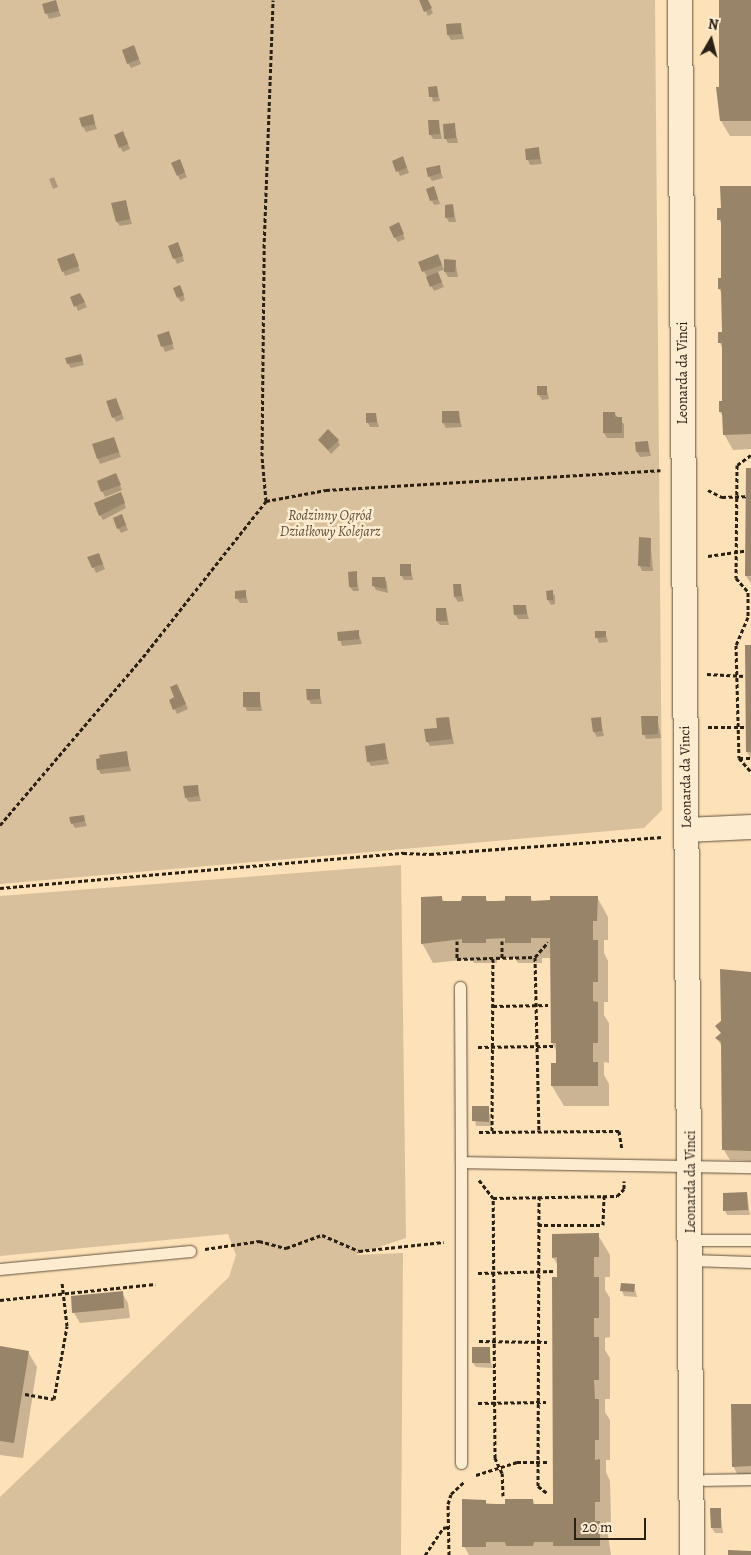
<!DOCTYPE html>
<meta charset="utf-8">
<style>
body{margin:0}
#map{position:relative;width:751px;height:1555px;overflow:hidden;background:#fde1b8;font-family:Alegreya,serif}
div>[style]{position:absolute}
.green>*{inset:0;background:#d9c09c}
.shadow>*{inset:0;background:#0003}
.building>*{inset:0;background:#988469}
.path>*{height:3px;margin-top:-1.5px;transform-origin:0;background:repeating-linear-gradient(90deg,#2b2014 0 4px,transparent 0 6.5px)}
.roads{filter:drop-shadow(0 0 1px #60503d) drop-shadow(0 0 1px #60503d)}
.service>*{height:11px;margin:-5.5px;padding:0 5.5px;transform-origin:5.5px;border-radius:5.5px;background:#feecd1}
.minor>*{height:24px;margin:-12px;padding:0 12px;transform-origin:12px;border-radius:12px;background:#feecd1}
span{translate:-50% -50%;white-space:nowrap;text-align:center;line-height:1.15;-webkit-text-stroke:5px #feecd1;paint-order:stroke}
.street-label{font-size:14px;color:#2b2014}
.park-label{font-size:14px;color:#5f503d;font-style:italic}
.north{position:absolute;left:686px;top:15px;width:50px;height:50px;-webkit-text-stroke:4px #feecd1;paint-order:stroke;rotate:8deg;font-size:14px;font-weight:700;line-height:20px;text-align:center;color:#2b2014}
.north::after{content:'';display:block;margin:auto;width:18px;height:22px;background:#2b2014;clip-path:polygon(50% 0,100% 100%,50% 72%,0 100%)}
.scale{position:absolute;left:574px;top:1518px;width:72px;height:22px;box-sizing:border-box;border:2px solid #2b2014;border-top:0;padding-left:6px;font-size:15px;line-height:18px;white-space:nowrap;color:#2b2014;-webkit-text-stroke:4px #feecd1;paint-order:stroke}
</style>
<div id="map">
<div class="green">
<div style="clip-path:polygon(0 0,655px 0,662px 810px,644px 828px,0 884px)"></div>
<div style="clip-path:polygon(401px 865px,406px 1238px,355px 1255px,403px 1253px,401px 1555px,0 1555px,0 1497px,229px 1277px,236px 1255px,228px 1234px,0 1256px,0 896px)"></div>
</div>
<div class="shadow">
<div style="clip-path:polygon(421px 0,427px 0,433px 13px,428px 16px)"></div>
<div style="clip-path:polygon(721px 0,751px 0,751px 136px,730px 136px,721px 121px)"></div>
<div style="clip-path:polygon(55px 1px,61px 16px,49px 19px,43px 5px)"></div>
<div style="clip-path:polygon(460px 24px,464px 39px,451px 40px,448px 35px)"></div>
<div style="clip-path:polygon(136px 52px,141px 64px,131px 68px,128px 63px)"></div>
<div style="clip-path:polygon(430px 88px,437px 88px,440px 101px,433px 102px)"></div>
<div style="clip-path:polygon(92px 116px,97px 129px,86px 132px,83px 127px)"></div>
<div style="clip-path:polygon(438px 121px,442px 139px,433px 139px,430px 134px)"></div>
<div style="clip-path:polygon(454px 124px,458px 143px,448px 143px,445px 138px)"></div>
<div style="clip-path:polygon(126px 138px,130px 149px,123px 152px,120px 147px)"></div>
<div style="clip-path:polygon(538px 149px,542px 164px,530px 165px,528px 160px)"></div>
<div style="clip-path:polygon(403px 158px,409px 173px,400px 176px,394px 161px)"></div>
<div style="clip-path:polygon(182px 166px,187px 177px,180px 180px,178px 175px)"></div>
<div style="clip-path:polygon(439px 167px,443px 178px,432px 181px,429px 176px)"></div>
<div style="clip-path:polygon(54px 177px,58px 187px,53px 189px,49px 179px)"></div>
<div style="clip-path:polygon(434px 187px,440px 204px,434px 205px,432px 201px)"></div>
<div style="clip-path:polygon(751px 187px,751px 449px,733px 450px,724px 434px,724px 418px,720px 412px,724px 402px,723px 350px,720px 343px,720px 333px,723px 333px,723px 295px,719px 289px,723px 279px,722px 226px,719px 219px,722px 210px)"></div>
<div style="clip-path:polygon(125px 201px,132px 224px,120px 226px,117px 222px)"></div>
<div style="clip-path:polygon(453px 206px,456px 222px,449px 222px,446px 217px)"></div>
<div style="clip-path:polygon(401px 229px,405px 239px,398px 242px,395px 238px)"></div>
<div style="clip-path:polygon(169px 246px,180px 248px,184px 261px,177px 264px)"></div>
<div style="clip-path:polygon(74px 255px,80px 271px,65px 276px,63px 271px)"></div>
<div style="clip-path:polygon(440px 260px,444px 270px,437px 272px,444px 287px,434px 291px,420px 263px)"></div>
<div style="clip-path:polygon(455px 261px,458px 277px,448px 277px,445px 272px)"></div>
<div style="clip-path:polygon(182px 291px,185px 300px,181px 302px,178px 298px)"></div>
<div style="clip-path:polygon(83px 299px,87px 307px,78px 311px,76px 306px)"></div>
<div style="clip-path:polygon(159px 336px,171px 338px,174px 349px,165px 352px)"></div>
<div style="clip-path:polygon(81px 356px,84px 365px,71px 368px,68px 364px)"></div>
<div style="clip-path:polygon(546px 387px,549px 399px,542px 400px,539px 395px)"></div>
<div style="clip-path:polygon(116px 399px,124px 419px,116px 422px,107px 402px)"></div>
<div style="clip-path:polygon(458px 412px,462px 427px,446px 428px,443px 423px)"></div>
<div style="clip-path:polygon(614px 413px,624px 424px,624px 438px,607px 438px,604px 433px)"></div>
<div style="clip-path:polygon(375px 414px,379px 427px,370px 427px,368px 423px)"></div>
<div style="clip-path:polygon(114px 438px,121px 457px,100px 464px,93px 445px)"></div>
<div style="clip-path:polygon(319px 440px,338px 441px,340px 445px,331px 454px)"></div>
<div style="clip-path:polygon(648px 443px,651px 456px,640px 457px,637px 452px)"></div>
<div style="clip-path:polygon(751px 470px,751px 584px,746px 576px)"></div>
<div style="clip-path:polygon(118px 480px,122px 490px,105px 497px,98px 482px)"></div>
<div style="clip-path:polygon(123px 499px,126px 508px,103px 520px,100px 515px)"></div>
<div style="clip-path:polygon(124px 520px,128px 530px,121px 533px,118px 528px)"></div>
<div style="clip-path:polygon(650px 539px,653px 571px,642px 571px,640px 566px)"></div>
<div style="clip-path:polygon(89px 558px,101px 559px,105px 569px,96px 573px)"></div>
<div style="clip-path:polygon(410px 565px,413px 580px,404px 580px,401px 575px)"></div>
<div style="clip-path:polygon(356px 573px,359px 591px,353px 591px,350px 587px)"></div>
<div style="clip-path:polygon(385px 578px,387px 583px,388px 593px,376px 590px,373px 585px)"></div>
<div style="clip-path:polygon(460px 585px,464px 601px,458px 602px,455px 597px)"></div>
<div style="clip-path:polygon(245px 591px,248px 603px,240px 603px,237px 599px)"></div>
<div style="clip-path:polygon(552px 592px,555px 596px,555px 604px,551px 605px,548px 600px)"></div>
<div style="clip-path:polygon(525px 606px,529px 619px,518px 619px,515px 614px)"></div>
<div style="clip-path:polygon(446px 609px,449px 625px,440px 625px,437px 621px)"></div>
<div style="clip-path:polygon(358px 631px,362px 644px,342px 646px,338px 633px)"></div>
<div style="clip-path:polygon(605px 632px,608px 642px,599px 643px,597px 638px)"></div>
<div style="clip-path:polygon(746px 646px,751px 646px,751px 759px,747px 752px)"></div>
<div style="clip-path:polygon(319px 690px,322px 704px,311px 704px,308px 699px)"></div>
<div style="clip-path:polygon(180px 691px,188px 709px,177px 714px,171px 701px)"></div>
<div style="clip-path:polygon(259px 693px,262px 711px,247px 711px,245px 706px)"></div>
<div style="clip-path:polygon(657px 717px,661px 738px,646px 739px,644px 734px)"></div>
<div style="clip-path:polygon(448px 718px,454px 744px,430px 746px,427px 741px)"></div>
<div style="clip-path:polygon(600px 718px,604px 736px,597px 737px,594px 732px)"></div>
<div style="clip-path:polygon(384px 745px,389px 764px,371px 766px,368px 761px)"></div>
<div style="clip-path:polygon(126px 753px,131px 771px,101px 774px,98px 769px)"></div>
<div style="clip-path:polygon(197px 786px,201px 801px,189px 802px,186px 798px)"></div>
<div style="clip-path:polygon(83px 816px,87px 826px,75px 828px,72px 823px)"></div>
<div style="clip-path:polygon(485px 897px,488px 902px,530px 897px,533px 902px,597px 897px,608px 917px,608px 940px,604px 940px,604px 953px,608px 961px,608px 1002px,604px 1002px,604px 1015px,609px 1023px,609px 1063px,604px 1062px,604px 1075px,609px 1084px,609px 1106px,564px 1106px,552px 1086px,552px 1064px,557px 1064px,557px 1052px,552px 1043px,552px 958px,542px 958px,542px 963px,518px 963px,515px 958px,497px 958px,497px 963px,474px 963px,472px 959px,433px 963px,422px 943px,442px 898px,445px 903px)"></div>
<div style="clip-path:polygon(722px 970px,751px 973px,751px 1161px,730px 1160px,724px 1150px,722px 1047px,717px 1038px,722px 1034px,717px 1026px,722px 1022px)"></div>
<div style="clip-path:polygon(473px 1107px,488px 1107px,492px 1126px,476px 1126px)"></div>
<div style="clip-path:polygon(747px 1193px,750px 1215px,727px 1215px,725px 1211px)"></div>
<div style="clip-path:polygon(598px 1235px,610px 1255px,610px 1277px,605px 1277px,605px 1290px,610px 1298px,610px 1337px,605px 1338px,605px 1350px,610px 1358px,610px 1399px,605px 1399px,605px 1412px,610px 1420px,610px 1460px,606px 1460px,606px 1472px,610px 1481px,611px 1522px,606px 1522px,611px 1555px,469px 1555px,464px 1546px,464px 1501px,507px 1505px,533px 1500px,535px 1505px,554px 1505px,558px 1266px,553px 1257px)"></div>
<div style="clip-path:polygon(634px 1285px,637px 1297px,624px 1296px,622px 1291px)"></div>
<div style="clip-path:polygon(122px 1293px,128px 1303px,130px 1318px,80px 1323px,74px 1313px)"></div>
<div style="clip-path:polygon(0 1348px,28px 1352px,37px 1367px,23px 1458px,0 1455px)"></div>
<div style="clip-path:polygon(489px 1348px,492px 1368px,476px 1367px,473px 1363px)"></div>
<div style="clip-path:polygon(751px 1406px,751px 1476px,739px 1477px,733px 1466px)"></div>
<div style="clip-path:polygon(720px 1509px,723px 1533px,715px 1533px,712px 1528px)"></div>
</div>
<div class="building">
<div style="clip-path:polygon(56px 0,59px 11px,45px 14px,42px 4px)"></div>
<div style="clip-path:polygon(419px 0,428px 0,432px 8px,424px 12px)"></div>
<div style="clip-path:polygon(719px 0,751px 0,751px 121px,720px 121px,716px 87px,719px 87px)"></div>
<div style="clip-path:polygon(461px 23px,462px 34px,447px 35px,446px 24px)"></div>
<div style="clip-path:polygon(134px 45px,139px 59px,127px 64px,122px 50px)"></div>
<div style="clip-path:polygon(437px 86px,438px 97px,429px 97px,428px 87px)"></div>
<div style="clip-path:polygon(93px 114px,95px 124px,82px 127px,79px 118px)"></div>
<div style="clip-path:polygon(428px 120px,439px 120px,440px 134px,429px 135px)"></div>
<div style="clip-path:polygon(455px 123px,456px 138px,444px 139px,443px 124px)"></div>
<div style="clip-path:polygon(123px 131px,128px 144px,119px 148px,114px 135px)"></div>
<div style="clip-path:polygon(539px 147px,540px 159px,526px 160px,525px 149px)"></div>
<div style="clip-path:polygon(403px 156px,407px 168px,396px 172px,392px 161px)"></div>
<div style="clip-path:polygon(180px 159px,185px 172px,177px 176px,171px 163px)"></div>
<div style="clip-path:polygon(440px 165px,441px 173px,428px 177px,426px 168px)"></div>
<div style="clip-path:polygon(434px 186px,438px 199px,430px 201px,426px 189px)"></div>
<div style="clip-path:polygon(720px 186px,751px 186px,751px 434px,723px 435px,722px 412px,719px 412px,719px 401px,722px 401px,722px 343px,718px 343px,718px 332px,722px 332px,721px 289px,718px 289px,718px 278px,721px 278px,721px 220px,717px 220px,717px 208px,721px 208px)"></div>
<div style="clip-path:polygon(126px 200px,130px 219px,116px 222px,111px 203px)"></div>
<div style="clip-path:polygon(453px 204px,454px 217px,445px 218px,445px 205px)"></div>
<div style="clip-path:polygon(399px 222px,404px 234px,394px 238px,389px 227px)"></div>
<div style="clip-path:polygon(178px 242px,183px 256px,173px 259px,168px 246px)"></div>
<div style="clip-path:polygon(74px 253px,79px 266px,62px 272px,57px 259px)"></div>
<div style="clip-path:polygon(438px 254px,442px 265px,422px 272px,418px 262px)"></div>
<div style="clip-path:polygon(444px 259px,456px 260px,455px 272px,444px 272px)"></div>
<div style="clip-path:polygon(438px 272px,442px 282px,430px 287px,426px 277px)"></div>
<div style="clip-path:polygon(180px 285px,184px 295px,177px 298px,173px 288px)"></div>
<div style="clip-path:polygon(80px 293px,85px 302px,74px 307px,70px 297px)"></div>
<div style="clip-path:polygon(169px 331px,173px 344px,161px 347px,157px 335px)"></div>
<div style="clip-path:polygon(81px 354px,83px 361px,67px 364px,65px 358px)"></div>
<div style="clip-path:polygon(537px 386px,547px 386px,547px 395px,537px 395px)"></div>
<div style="clip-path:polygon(116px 398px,122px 414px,112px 418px,106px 401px)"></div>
<div style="clip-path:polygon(442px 411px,459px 411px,460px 423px,442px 423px)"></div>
<div style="clip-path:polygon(603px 412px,615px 412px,615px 417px,622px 417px,622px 433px,603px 433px)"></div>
<div style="clip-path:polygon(366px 413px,376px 413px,377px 422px,366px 423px)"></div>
<div style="clip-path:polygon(328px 429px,339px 440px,328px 450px,318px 440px)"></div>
<div style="clip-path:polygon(114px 437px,119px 452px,97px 459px,92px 444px)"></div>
<div style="clip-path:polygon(648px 441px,649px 452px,636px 452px,635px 442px)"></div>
<div style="clip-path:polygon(746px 468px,751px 468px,751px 576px,745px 576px)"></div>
<div style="clip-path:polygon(116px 473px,121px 485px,101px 492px,97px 481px)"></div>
<div style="clip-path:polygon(121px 492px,125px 503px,99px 516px,94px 503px)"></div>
<div style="clip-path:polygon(122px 514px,126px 525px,117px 529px,113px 518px)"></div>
<div style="clip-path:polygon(639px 537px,651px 538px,650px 567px,638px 566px)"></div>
<div style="clip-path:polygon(99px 553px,103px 564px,92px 568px,87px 557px)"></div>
<div style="clip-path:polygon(400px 564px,411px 564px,411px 576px,400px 576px)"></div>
<div style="clip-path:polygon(357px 571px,357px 587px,349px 587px,348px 572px)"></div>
<div style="clip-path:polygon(372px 577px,385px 577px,386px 589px,372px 586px)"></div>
<div style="clip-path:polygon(453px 584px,461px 584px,462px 596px,454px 597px)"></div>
<div style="clip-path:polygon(246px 590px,246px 598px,235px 599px,235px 591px)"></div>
<div style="clip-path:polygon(553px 590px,553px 600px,547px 600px,546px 591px)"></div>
<div style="clip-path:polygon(513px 605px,526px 605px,527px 614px,514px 615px)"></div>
<div style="clip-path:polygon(436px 608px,446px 608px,447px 621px,436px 621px)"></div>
<div style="clip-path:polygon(359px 630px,359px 639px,338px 641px,337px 632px)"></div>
<div style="clip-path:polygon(595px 631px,606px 631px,606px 637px,595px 638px)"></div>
<div style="clip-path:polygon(745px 645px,751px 645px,751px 752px,746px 752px)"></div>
<div style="clip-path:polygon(177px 684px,186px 704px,173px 710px,169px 700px,174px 697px,170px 687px)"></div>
<div style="clip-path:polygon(306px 689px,320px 689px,320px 699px,307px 700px)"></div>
<div style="clip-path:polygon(243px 692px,260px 692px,260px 707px,243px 707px)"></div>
<div style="clip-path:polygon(641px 716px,658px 716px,658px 734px,642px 735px)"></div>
<div style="clip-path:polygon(449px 717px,452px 739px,426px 742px,424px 729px,437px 728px,436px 718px)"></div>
<div style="clip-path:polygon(601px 717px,602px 731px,593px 732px,591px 718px)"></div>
<div style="clip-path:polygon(385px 743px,387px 759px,367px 762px,365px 746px)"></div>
<div style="clip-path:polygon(127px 751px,129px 766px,97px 770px,96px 759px,100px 758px,99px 755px)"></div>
<div style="clip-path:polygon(198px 785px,199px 796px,185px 798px,183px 786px)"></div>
<div style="clip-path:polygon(84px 815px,85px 821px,71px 824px,69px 817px)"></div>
<div style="clip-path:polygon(442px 896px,442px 901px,461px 901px,462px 896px,486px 896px,486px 901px,505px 901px,505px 896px,531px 896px,531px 901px,550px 900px,550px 896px,598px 896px,597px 921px,593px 921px,593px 940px,598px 940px,598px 982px,593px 982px,593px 1001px,598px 1002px,598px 1043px,593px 1043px,593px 1062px,598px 1062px,598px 1086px,551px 1086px,551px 1063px,556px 1063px,556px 1043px,551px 1043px,550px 938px,531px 938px,531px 943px,505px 943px,505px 938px,486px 939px,486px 943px,462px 943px,462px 939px,421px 944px,421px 897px)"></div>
<div style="clip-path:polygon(720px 969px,751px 972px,751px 1151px,722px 1150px,721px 1042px,715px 1038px,721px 1033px,715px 1026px,721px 1021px)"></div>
<div style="clip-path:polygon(472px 1106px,489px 1106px,489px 1122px,472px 1121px)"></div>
<div style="clip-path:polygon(747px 1192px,748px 1210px,723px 1211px,723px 1193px)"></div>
<div style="clip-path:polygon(599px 1233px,599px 1257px,594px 1257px,594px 1277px,599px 1277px,599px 1318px,594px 1318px,594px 1337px,599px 1337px,599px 1380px,594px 1380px,595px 1399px,599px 1399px,599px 1440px,595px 1440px,595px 1460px,600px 1459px,600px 1502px,595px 1502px,595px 1521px,600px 1521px,600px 1546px,553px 1546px,553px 1542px,534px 1542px,533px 1546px,506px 1546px,505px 1542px,486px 1542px,486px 1547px,462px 1547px,462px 1499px,486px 1500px,486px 1504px,505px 1504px,505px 1499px,533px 1499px,533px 1504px,553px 1504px,552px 1277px,557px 1277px,557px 1257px,552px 1258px,552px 1234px)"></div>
<div style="clip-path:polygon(621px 1283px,635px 1284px,634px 1292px,620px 1291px)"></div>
<div style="clip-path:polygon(123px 1291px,124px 1308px,72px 1313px,71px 1296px)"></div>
<div style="clip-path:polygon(0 1346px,29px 1351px,14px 1443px,0 1441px)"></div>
<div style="clip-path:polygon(472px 1347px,490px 1347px,490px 1363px,472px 1363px)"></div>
<div style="clip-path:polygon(731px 1404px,751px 1404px,751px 1466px,732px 1467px)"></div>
<div style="clip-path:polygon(710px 1508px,721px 1508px,721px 1528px,711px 1528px)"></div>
<div style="clip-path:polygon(728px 1550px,751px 1551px,751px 1555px,728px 1555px)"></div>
</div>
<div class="path">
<div style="left:751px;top:455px;width:17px;rotate:144deg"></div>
<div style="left:737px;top:465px;width:113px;rotate:90.5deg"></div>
<div style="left:736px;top:578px;width:18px;rotate:49deg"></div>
<div style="left:748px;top:592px;width:25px;rotate:90deg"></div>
<div style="left:748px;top:617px;width:30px;rotate:113deg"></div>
<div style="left:736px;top:645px;width:113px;rotate:88.5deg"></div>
<div style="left:739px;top:758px;width:18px;rotate:49deg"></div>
<div style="left:708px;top:490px;width:16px;rotate:27deg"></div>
<div style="left:722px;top:497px;width:24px;rotate:-2deg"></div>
<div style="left:266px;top:501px;width:45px;rotate:-95.1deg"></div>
<div style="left:262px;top:456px;width:208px;rotate:-89.4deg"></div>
<div style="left:264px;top:248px;width:248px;rotate:-87.9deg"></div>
<div style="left:708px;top:556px;width:37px;rotate:-8deg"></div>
<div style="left:707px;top:674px;width:38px;rotate:3deg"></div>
<div style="left:708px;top:727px;width:37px"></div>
<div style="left:739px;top:758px;width:12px"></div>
<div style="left:0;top:825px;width:221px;rotate:-49.6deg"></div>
<div style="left:143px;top:657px;width:199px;rotate:-51.7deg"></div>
<div style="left:266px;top:501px;width:61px;rotate:-10.4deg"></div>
<div style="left:326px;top:490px;width:335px;rotate:-3.4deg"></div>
<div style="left:0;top:888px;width:405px;rotate:-5deg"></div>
<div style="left:403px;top:853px;width:27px;rotate:2deg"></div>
<div style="left:430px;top:854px;width:233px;rotate:-4.2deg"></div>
<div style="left:457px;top:941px;width:18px;rotate:90deg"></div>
<div style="left:457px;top:959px;width:78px;rotate:-1.5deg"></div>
<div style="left:535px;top:957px;width:174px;rotate:88.7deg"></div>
<div style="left:502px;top:941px;width:17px;rotate:90deg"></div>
<div style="left:535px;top:957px;width:20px;rotate:-49deg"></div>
<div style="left:493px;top:1006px;width:55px;rotate:-1deg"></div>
<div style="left:478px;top:1047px;width:75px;rotate:-0.8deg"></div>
<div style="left:492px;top:1131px;width:173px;rotate:-89.7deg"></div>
<div style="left:479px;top:1132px;width:140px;rotate:-0.4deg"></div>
<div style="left:619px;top:1131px;width:18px;rotate:81deg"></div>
<div style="left:479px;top:1180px;width:23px;rotate:52deg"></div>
<div style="left:539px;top:1196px;width:290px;rotate:90.2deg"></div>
<div style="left:538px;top:1486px;width:11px;rotate:38deg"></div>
<div style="left:538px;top:1225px;width:65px"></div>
<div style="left:603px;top:1225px;width:29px;rotate:-88deg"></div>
<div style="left:205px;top:1249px;width:55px;rotate:-8.4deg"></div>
<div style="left:259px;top:1241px;width:28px;rotate:15deg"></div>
<div style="left:286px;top:1248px;width:38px;rotate:-20deg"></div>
<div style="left:322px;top:1235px;width:40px;rotate:23.4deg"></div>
<div style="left:359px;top:1251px;width:85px;rotate:-6deg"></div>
<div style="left:478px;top:1273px;width:77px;rotate:-1.5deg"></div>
<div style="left:0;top:1300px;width:156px;rotate:-5.9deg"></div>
<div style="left:479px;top:1341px;width:68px;rotate:0.8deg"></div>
<div style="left:25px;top:1394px;width:29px;rotate:10deg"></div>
<div style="left:54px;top:1399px;width:74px;rotate:-79.9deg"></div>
<div style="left:67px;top:1326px;width:44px;rotate:-96.5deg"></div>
<div style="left:478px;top:1403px;width:68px;rotate:-0.8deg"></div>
<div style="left:476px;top:1475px;width:43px;rotate:-17.6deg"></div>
<div style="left:517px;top:1462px;width:30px"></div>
<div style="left:503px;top:1496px;width:23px;rotate:-92deg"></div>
<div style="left:502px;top:1473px;width:17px;rotate:-115deg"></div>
<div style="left:495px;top:1458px;width:260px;rotate:-90.4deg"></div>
<div style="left:493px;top:1198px;width:124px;rotate:-0.9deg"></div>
<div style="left:617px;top:1196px;width:10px;rotate:-45deg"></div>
<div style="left:624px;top:1189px;width:8px;rotate:-90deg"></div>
<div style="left:425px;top:1555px;width:32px;rotate:-56deg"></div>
<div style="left:443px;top:1528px;width:5px;rotate:-11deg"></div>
<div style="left:449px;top:1555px;width:51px;rotate:-91.1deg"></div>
<div style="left:448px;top:1504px;width:10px;rotate:-73deg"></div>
<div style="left:451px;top:1494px;width:18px;rotate:-43deg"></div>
</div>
<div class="roads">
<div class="service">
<div style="left:460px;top:987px;width:175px;rotate:89.7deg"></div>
<div style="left:461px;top:1162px;width:290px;rotate:1deg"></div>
<div style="left:691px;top:1240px;width:60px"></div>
<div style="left:691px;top:1260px;width:60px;rotate:1.9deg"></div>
<div style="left:0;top:1269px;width:191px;rotate:-5.4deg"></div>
<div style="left:461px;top:1463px;width:301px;rotate:-90deg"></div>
<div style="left:705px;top:1480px;width:46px;rotate:-1.2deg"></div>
</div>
<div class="minor">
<div style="left:680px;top:0;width:1555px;rotate:89.56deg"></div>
<div style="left:687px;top:830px;width:64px;rotate:-2.7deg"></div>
</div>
</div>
<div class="street-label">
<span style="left:683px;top:373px;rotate:-90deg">Leonarda da Vinci</span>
<span style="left:686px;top:777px;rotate:-91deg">Leonarda da Vinci</span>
<span style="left:691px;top:1182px;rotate:-90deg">Leonarda da Vinci</span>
</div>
<div class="park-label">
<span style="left:330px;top:524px">Rodzinny Ogród<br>Działkowy Kolejarz</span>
</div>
<div class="north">N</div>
<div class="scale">20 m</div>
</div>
